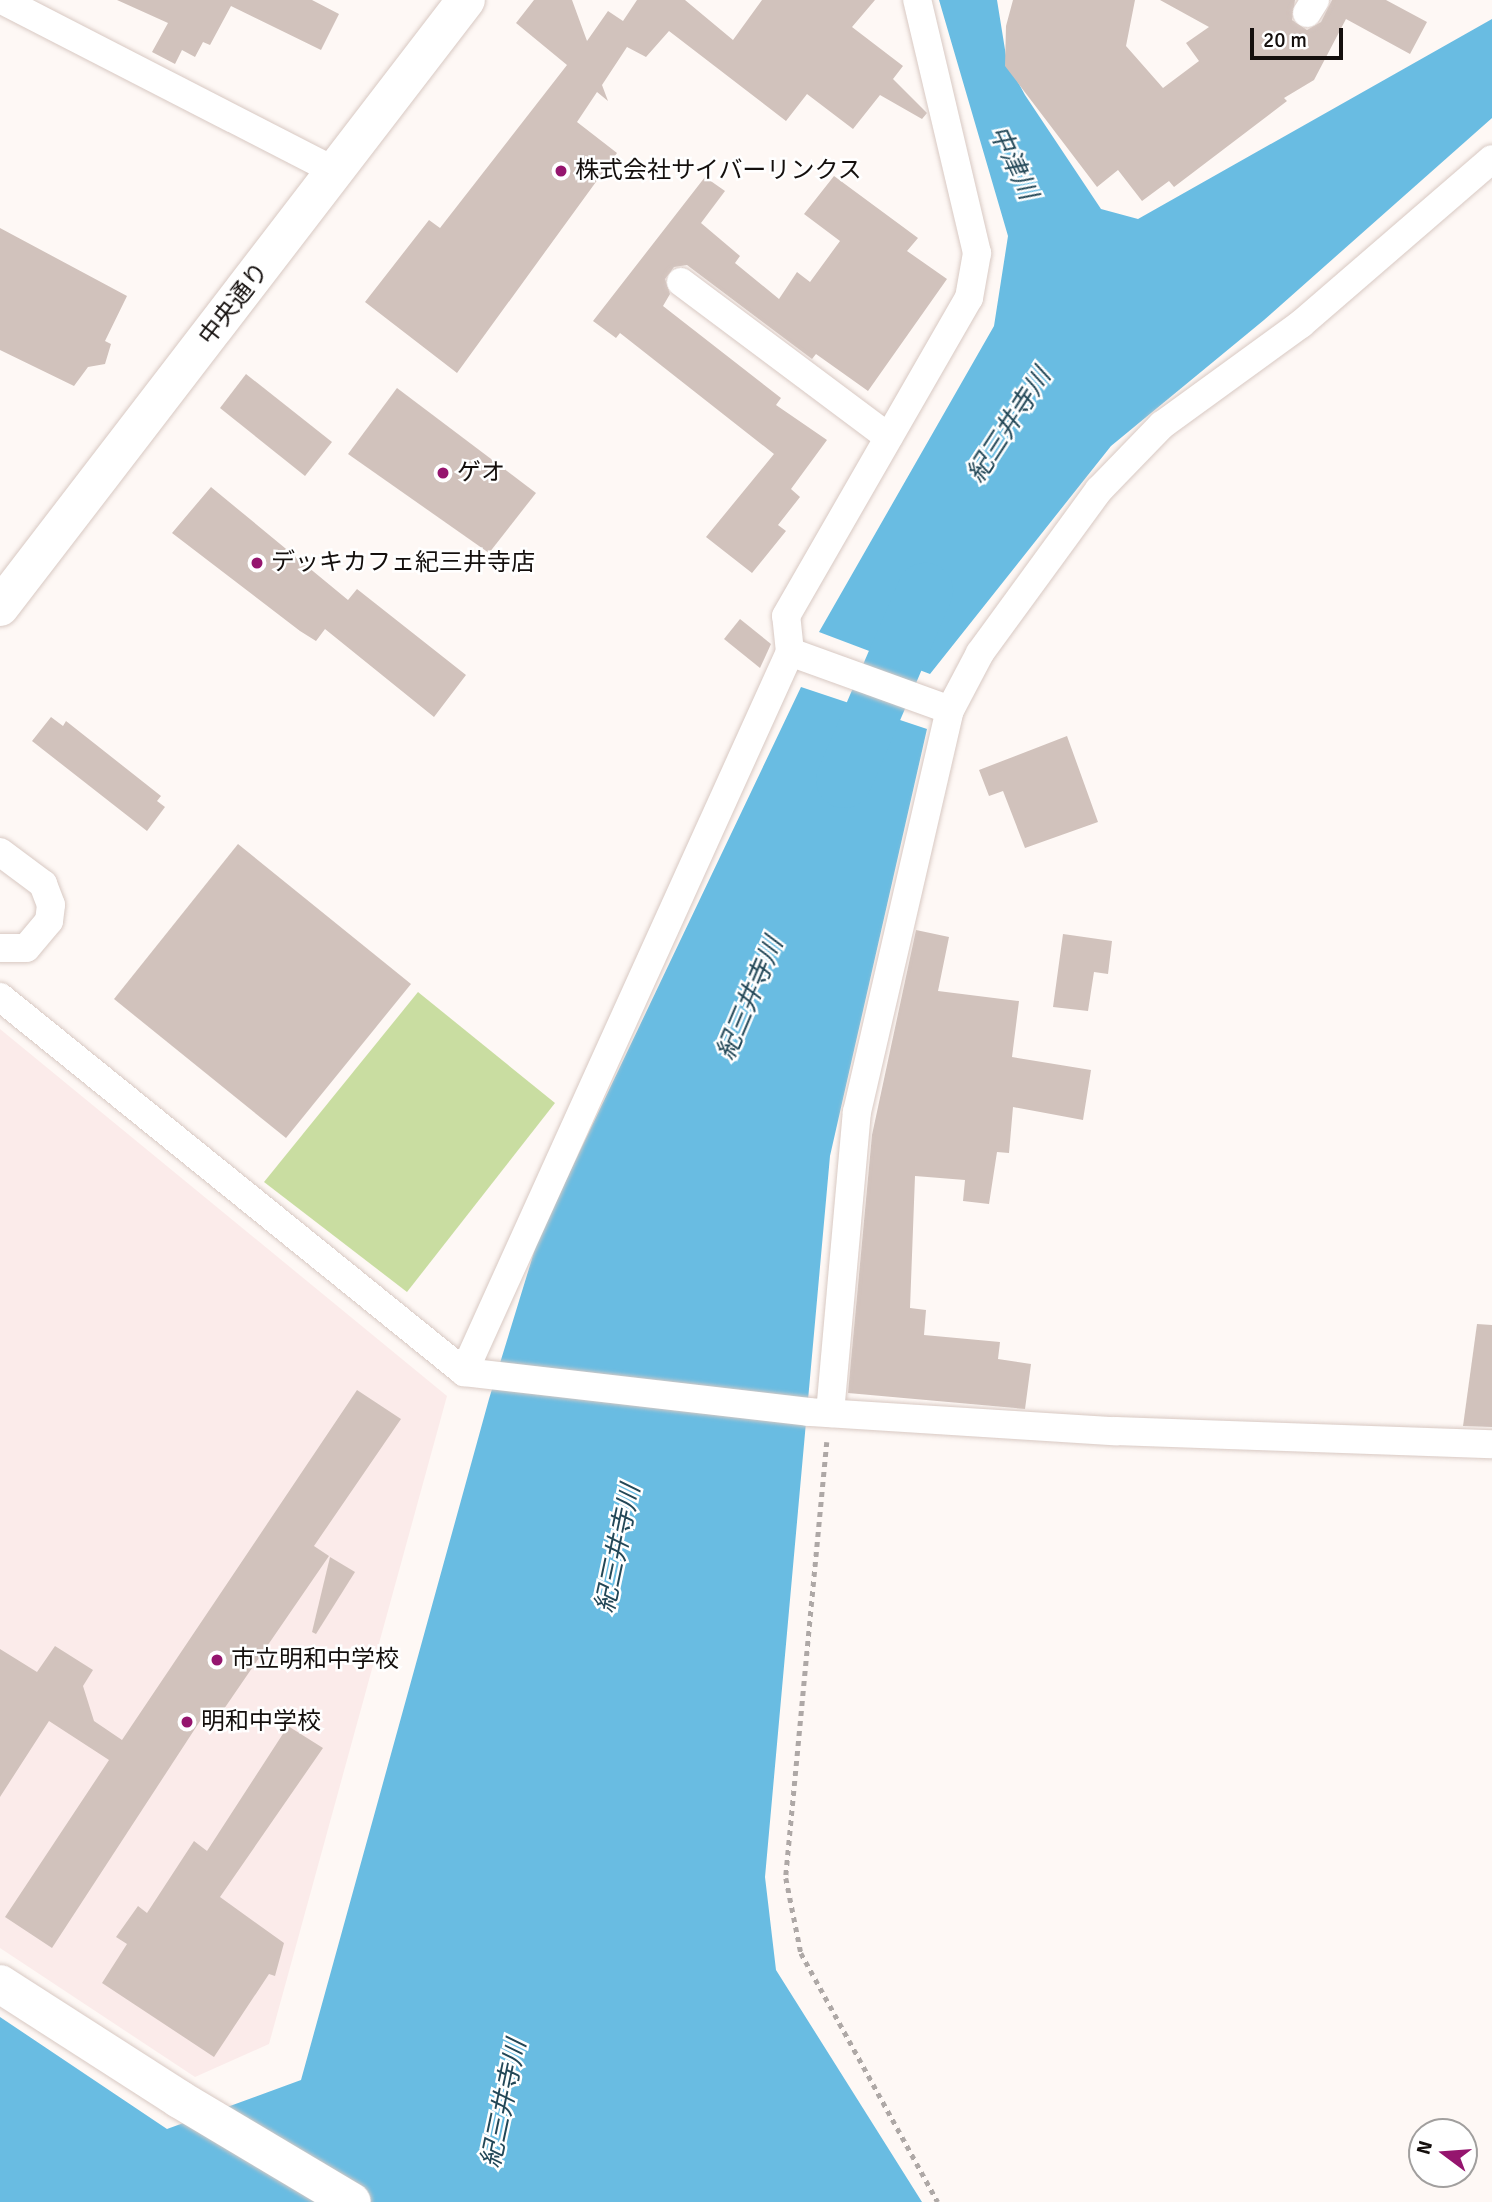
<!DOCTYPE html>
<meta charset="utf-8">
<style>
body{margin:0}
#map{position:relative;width:1492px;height:2202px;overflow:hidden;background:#fef8f5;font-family:Signika,"Noto Sans JP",sans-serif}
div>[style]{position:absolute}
.education>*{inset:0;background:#fbebea}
.green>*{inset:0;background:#c9dda1}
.water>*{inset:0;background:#69bce2}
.river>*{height:56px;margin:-28px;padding:0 28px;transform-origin:28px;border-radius:28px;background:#69bce2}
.building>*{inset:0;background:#d1c2bc}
.path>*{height:4.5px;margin-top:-2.25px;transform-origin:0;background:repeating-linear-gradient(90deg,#aea8a6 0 5px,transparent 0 10px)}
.roads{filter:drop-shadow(0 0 2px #d8c9c3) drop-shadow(0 0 2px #d8c9c3)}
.street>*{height:28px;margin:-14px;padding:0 14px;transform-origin:14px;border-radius:14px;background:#fff}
.secondary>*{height:38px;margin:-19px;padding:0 19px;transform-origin:19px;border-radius:19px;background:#fff}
.highway>*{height:38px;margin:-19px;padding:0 19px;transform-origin:19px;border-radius:19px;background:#fff}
.dots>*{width:19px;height:19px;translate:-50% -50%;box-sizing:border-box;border:4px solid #fff;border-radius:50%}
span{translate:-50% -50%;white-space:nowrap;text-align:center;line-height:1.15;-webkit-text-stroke:5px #fff;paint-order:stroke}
.poi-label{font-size:24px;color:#140f0d}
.left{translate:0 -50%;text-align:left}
.street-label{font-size:24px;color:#140f0d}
.water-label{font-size:26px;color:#224757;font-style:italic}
.north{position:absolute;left:1408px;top:2118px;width:70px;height:70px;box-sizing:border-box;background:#fff;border:2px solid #a19f9e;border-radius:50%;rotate:286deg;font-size:19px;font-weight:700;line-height:28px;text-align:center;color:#140f0d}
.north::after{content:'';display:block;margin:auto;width:24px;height:32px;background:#95156e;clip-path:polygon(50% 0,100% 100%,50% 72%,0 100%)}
.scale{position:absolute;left:1250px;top:28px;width:93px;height:32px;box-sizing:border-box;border:4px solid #140f0d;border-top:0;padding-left:9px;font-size:21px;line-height:24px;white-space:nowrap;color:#140f0d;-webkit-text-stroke:5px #fff;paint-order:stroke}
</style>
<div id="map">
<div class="education">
<div style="clip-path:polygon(0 1029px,447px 1396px,269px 2044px,195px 2077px,0 1948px)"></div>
</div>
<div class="green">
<div style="clip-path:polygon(418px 992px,555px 1103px,407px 1292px,264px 1182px)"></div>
</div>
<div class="water">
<div style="clip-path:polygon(939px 0,997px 0,1007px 62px,1025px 95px,1101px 209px,1138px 219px,1492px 19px,1492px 118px,1264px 320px,1111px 446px,930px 674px,819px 632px,994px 326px,1008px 236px)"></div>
<div style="clip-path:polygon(801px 687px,927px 729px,830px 1156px,765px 1877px,776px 1970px,922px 2202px,0 2202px,0 2017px,167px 2129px,301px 2080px,489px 1399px,538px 1239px)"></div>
</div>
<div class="river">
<div style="left:844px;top:780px;width:206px;rotate:-66.8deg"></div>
</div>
<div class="building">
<div style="clip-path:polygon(117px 0,312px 0,339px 14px,321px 50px,231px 6px,210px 45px,203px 42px,195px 57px,182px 50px,175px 64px,152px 52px,168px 23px)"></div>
<div style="clip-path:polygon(534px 0,572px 0,587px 41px,608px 11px,623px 21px,637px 0,685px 0,733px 40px,762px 0,875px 0,852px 27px,903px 66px,893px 79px,927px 113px,922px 119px,880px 95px,853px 129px,807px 94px,786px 121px,669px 31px,646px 57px,627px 47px,602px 85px,608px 101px,597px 92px,577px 122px,617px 153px,457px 373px,365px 302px,429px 220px,440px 228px,567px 65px,516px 23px)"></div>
<div style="clip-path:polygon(1013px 0,1135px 0,1126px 46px,1163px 88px,1199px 61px,1186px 43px,1209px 27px,1160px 0,1295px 0,1292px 20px,1307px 30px,1321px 22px,1332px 0,1386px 0,1427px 22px,1410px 54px,1346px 19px,1314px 80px,1284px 98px,1287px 101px,1174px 187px,1169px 181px,1142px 201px,1118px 170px,1097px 187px,1005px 66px,1006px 26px)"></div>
<div style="clip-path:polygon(834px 176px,918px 238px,907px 251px,947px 279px,868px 391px,816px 354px,812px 359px,687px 265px,674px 267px,665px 279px,670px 294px,663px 306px,781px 398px,776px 405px,827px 440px,791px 489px,800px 497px,778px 525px,786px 531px,752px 573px,706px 537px,774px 454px,620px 333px,616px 338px,593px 321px,705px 177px,725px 191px,701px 223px,740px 256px,735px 263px,779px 299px,797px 272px,810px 282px,840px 241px,804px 214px)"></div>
<div style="clip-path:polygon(0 228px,127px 296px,105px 341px,111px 344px,105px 364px,88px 367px,74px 386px,0 350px)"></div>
<div style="clip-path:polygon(246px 374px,332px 442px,305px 476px,220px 408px)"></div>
<div style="clip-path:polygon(397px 388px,536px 493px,489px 553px,348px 454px)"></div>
<div style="clip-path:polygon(211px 487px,348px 600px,357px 589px,466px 675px,434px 717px,325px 629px,316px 641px,300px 631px,172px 533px)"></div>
<div style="clip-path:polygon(740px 619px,771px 644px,760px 668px,724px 639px)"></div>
<div style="clip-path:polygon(51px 717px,63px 726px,66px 721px,161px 796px,157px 801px,165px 807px,147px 831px,32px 741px)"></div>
<div style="clip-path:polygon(1067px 736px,1098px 822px,1025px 848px,1003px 791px,989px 796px,979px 770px)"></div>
<div style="clip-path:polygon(238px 844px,411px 984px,286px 1138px,114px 999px)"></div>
<div style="clip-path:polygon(916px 930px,949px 937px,938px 991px,1019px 1001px,1012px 1057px,1091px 1070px,1083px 1120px,1013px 1107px,1009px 1153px,997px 1152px,989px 1204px,963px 1201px,965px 1180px,915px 1176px,910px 1308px,926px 1310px,924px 1335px,1000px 1342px,998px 1359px,1031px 1364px,1025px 1409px,848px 1393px,872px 1135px)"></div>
<div style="clip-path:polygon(1063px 934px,1112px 941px,1108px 974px,1094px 972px,1088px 1011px,1053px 1007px)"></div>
<div style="clip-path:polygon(1477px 1324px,1492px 1325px,1492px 1427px,1463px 1426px)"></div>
<div style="clip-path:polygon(357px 1390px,401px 1419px,314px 1546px,329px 1556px,213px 1725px,202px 1718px,52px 1948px,5px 1917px,109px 1760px,49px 1721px,0 1797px,0 1649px,37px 1672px,55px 1646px,93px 1670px,83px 1686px,94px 1721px,122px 1740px)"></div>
<div style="clip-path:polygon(330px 1557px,355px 1572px,316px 1634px,312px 1632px)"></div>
<div style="clip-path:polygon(288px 1726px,323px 1748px,220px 1897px,284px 1943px,275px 1976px,269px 1974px,214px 2057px,102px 1983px,127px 1944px,116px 1937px,138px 1906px,147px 1913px,194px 1841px,207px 1851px)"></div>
</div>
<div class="path">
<div style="left:827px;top:1442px;width:438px;rotate:95.4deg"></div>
<div style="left:786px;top:1878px;width:76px;rotate:78.7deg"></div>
<div style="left:801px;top:1953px;width:284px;rotate:61.2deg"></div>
</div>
<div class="roads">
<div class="street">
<div style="left:2px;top:0;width:376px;rotate:27.2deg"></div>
<div style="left:1307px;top:13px;width:15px;rotate:-58deg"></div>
<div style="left:681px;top:282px;width:259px;rotate:36.8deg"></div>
<div style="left:790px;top:652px;width:170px;rotate:19.9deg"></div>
<div style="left:0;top:852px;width:54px;rotate:36.7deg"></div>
<div style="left:43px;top:884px;width:22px;rotate:69deg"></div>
<div style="left:51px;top:905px;width:16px;rotate:97deg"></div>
<div style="left:49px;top:921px;width:35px;rotate:130deg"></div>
<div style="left:26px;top:948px;width:26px;rotate:180deg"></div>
<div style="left:0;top:997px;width:597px;rotate:38.94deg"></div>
<div style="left:464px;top:1372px;width:347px;rotate:6.6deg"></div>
<div style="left:809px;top:1412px;width:307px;rotate:3.6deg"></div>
<div style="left:1115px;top:1431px;width:377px;rotate:2deg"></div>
<div style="left:464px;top:1372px;width:790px;rotate:-65.64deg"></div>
<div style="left:790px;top:652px;width:36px;rotate:-96deg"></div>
<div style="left:786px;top:616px;width:367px;rotate:-60.1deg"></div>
<div style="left:969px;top:298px;width:46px;rotate:-79.9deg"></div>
<div style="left:977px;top:253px;width:260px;rotate:-103.3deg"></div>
<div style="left:830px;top:1413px;width:302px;rotate:-84.9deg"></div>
<div style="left:857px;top:1112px;width:413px;rotate:-77deg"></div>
<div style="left:950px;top:710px;width:64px;rotate:-62.2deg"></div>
<div style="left:980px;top:653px;width:202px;rotate:-53.9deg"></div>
<div style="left:1099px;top:490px;width:91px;rotate:-45.9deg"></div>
<div style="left:1162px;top:425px;width:172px;rotate:-36deg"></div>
<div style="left:1301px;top:324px;width:252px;rotate:-40.8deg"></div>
</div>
<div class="secondary">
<div style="left:0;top:1984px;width:213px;rotate:32.7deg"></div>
<div style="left:179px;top:2099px;width:201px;rotate:30.8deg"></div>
</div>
<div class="highway">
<div style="left:0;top:607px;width:765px;rotate:-52.49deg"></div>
</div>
</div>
<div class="dots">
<div style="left:561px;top:171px;background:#95156e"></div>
<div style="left:443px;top:473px;background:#95156e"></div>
<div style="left:257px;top:563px;background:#95156e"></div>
<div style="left:217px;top:1660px;background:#95156e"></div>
<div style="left:187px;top:1722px;background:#95156e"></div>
</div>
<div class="poi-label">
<span class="left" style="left:575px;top:171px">株式会社サイバーリンクス</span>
<span class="left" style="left:457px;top:473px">ゲオ</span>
<span class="left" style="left:271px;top:563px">デッキカフェ紀三井寺店</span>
<span class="left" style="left:231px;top:1660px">市立明和中学校</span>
<span class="left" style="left:201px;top:1722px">明和中学校</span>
</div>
<div class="street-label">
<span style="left:234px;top:304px;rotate:-52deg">中央通り</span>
</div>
<div class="water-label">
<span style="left:1012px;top:163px;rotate:65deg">中津川</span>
<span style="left:1010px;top:426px;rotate:-57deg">紀三井寺川</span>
<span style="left:751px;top:999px;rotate:-67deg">紀三井寺川</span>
<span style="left:619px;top:1549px;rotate:-78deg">紀三井寺川</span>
<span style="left:505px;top:2104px;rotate:-78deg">紀三井寺川</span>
</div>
<div class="north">N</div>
<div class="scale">20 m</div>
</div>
